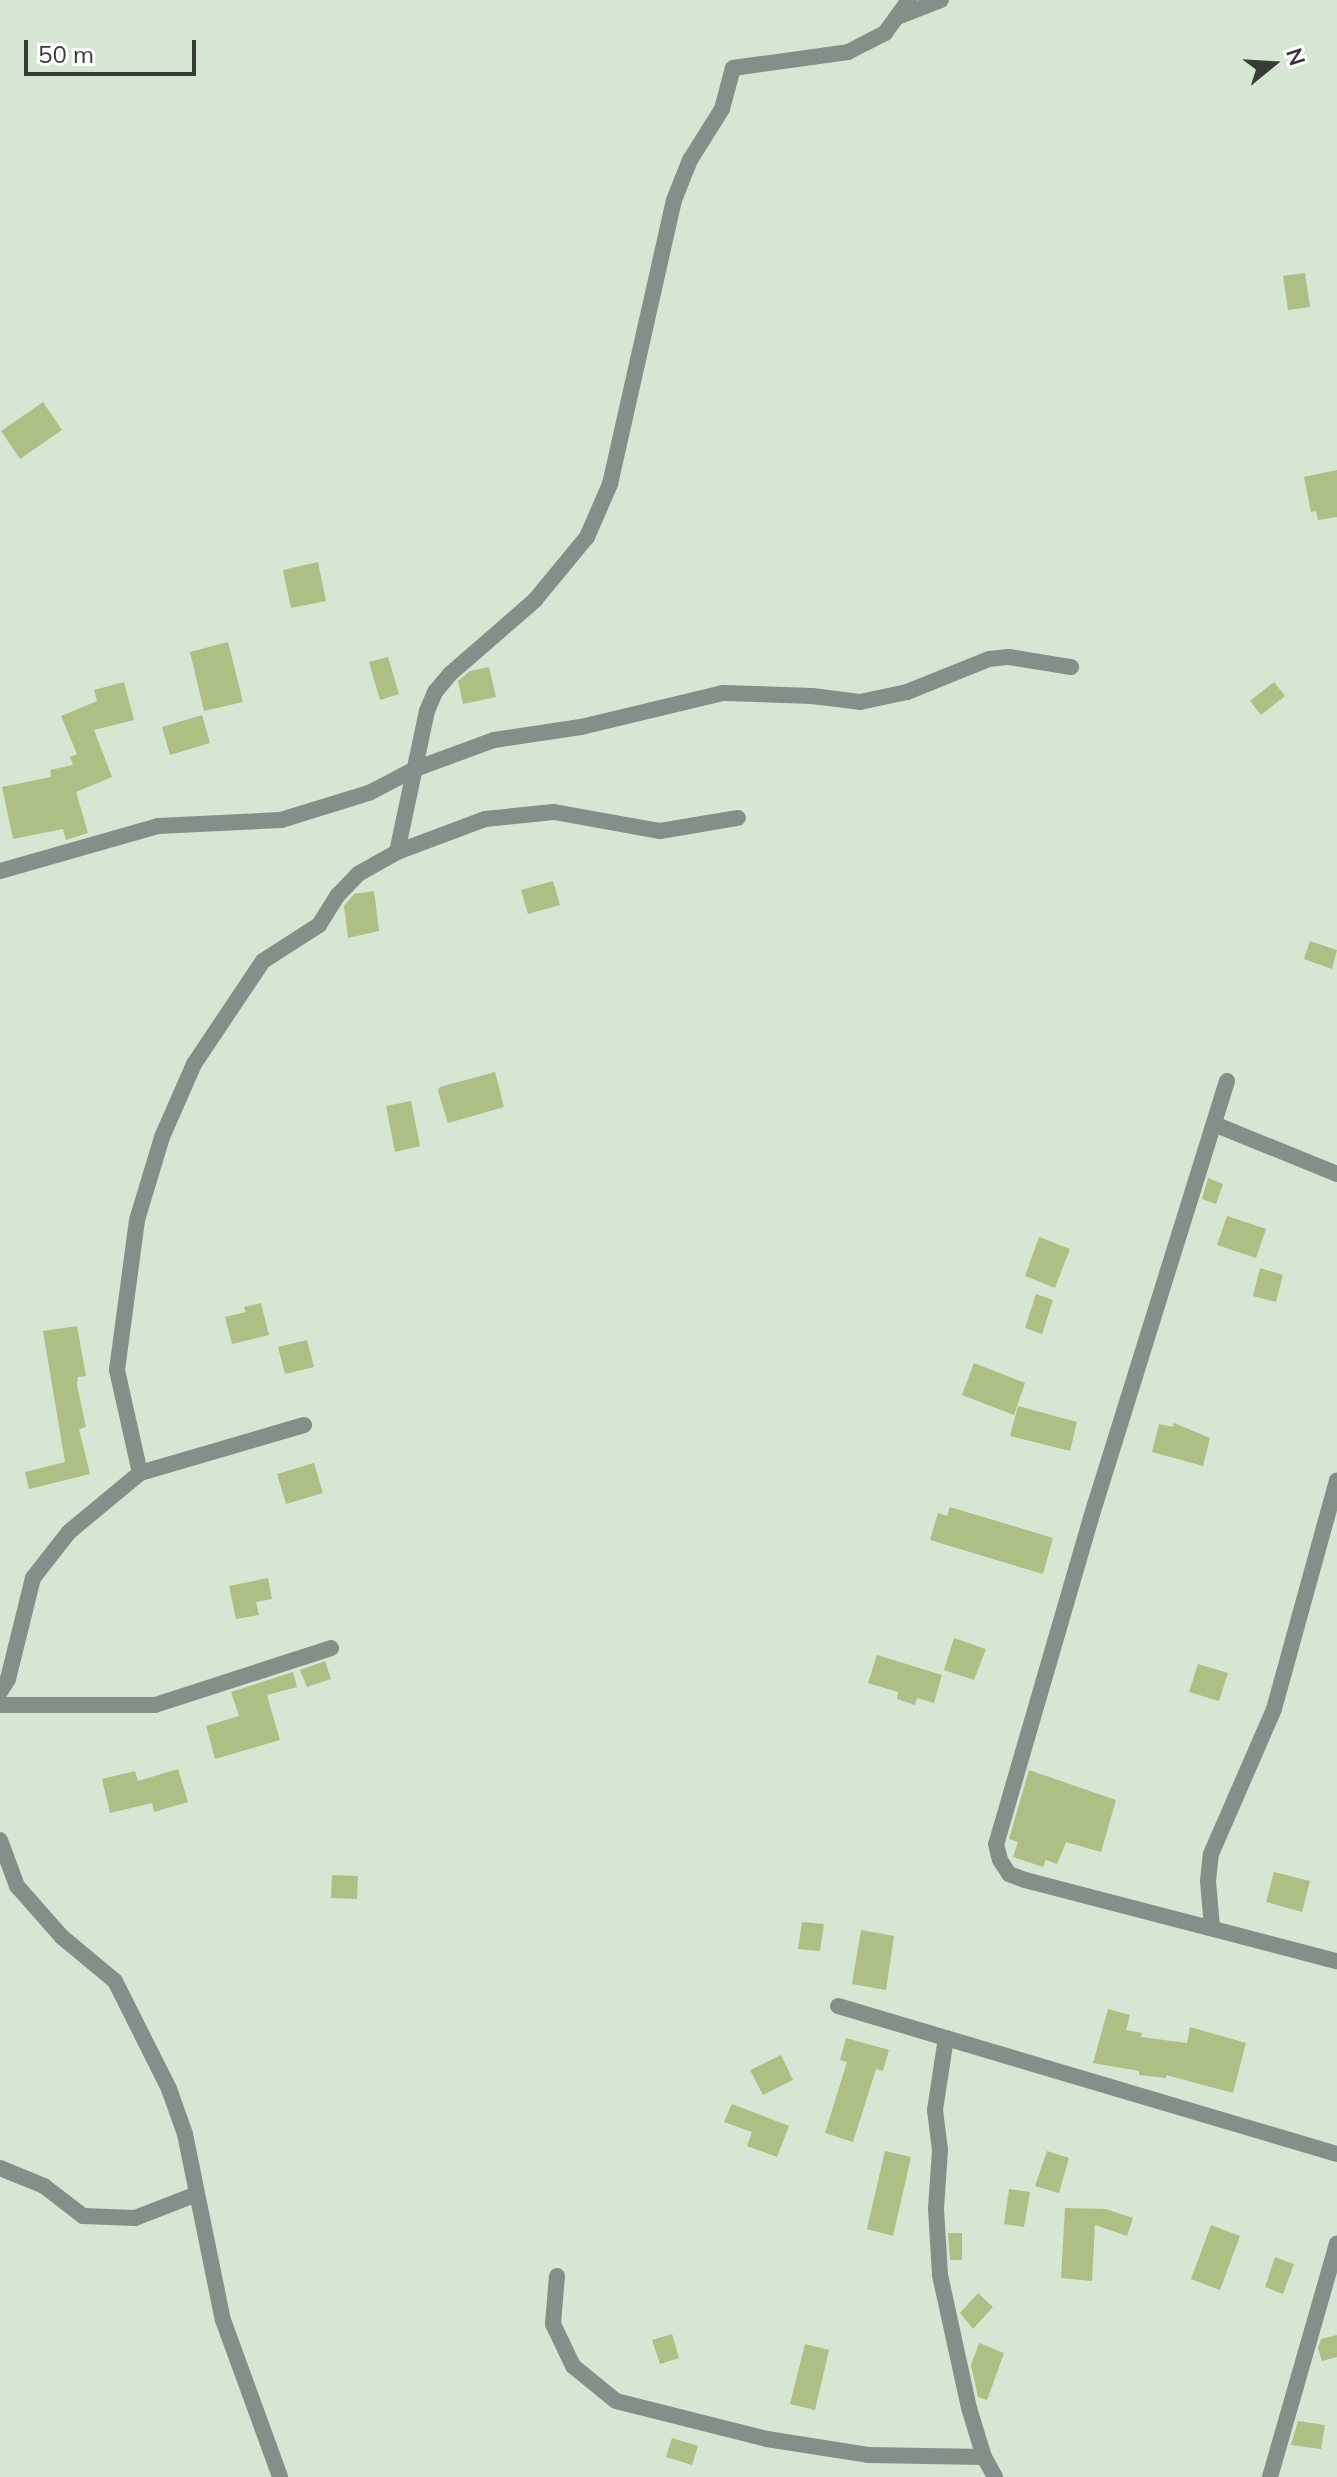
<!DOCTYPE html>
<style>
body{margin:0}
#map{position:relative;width:1337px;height:2477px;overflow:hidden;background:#d5e6d2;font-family:Mulish,sans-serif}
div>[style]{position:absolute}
.building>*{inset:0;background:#aebf86}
.minor>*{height:16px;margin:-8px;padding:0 8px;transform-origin:8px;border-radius:8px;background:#848f89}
span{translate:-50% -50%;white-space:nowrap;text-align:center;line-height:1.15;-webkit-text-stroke:8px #fff;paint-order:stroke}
.north{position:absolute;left:1233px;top:24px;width:80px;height:80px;-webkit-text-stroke:6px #fff;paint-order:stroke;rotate:72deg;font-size:22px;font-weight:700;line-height:32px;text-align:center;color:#363d35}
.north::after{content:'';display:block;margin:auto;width:28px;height:36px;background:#363d35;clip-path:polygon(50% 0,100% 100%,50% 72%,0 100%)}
.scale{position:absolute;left:24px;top:40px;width:172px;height:36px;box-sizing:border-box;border:4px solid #363d35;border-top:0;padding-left:10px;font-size:24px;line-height:28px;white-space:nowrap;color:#363d35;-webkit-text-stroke:6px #fff;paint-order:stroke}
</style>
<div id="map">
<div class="building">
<div style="clip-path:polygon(1305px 273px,1310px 307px,1288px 310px,1283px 276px)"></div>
<div style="clip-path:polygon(43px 402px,62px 430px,20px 459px,1px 431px)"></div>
<div style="clip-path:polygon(1337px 470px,1337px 517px,1318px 520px,1316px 511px,1311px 512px,1304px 477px)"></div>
<div style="clip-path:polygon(318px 562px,326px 601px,291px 608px,283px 570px)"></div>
<div style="clip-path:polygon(228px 642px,243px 702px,204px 711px,190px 652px)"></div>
<div style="clip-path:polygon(388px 657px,399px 694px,380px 700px,369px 662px)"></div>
<div style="clip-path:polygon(489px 667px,496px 697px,463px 704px,458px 681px,470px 671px)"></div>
<div style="clip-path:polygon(124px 682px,134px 720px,94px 730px,112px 777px,76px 792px,88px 833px,66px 840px,63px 829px,13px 839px,2px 787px,51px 777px,50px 770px,73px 765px,70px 757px,77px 754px,61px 716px,97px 701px,94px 690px)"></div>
<div style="clip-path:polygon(1274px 682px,1285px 696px,1261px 715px,1250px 701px)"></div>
<div style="clip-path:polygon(202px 715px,210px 743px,170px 755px,162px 727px)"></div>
<div style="clip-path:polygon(553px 881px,560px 905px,528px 914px,521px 890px)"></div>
<div style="clip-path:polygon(374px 891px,379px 931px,348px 938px,344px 906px,354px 894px)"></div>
<div style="clip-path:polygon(1310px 941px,1337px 950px,1332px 969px,1304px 959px)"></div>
<div style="clip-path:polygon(495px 1072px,504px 1107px,448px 1123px,438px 1091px,440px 1087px)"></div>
<div style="clip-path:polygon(411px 1101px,420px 1146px,395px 1152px,386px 1106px)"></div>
<div style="clip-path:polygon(1208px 1178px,1223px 1184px,1216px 1204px,1202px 1199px)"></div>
<div style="clip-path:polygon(1227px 1216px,1266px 1229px,1256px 1258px,1217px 1245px)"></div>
<div style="clip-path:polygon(1039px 1237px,1070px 1249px,1055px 1288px,1025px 1276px)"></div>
<div style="clip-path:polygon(1260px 1268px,1283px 1275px,1276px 1302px,1253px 1296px)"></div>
<div style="clip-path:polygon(1036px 1294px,1053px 1300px,1042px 1334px,1025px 1328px)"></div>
<div style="clip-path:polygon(261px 1303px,269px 1335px,232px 1344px,225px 1317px,246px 1312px,244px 1307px)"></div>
<div style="clip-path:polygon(77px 1326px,86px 1376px,78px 1377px,77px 1385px,86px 1427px,79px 1429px,90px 1474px,29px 1489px,25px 1472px,65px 1462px,43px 1331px)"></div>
<div style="clip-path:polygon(307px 1340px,314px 1367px,285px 1374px,278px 1347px)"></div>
<div style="clip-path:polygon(974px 1363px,1025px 1383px,1014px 1415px,962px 1395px)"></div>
<div style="clip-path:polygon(1018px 1406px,1077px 1422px,1070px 1451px,1010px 1436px)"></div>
<div style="clip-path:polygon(1174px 1423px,1210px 1438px,1203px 1466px,1152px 1452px,1159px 1424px,1173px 1427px)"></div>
<div style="clip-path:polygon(314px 1463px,323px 1493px,286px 1504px,277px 1474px)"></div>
<div style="clip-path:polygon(950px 1507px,1053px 1538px,1043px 1574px,930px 1540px,938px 1513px,947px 1516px)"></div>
<div style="clip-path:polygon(268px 1578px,272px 1599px,256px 1602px,259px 1615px,236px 1619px,229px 1586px)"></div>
<div style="clip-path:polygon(954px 1638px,986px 1649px,974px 1680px,944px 1670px)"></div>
<div style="clip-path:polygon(877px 1655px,942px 1675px,934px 1703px,917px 1698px,915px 1705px,897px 1699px,898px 1692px,868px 1683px)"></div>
<div style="clip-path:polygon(325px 1661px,331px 1679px,307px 1687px,300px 1670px)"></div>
<div style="clip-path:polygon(1198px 1664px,1228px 1673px,1219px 1701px,1189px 1692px)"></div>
<div style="clip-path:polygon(293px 1672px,297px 1687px,267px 1695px,280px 1740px,215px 1759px,206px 1726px,239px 1716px,231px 1692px)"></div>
<div style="clip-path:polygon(178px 1769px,188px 1802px,154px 1812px,152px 1803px,110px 1813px,102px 1779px,135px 1771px,138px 1781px)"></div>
<div style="clip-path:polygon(1029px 1770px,1116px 1800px,1101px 1852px,1066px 1842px,1057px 1864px,1046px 1860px,1043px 1867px,1013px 1857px,1018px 1842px,1009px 1839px)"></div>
<div style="clip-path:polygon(1274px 1872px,1310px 1881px,1302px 1912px,1266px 1902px)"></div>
<div style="clip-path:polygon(332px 1875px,358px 1876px,357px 1899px,331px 1898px)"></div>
<div style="clip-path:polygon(802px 1922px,824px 1924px,820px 1951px,798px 1949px)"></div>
<div style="clip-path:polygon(861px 1930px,894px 1936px,886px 1990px,852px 1984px)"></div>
<div style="clip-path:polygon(1108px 2009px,1130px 2015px,1126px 2030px,1142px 2033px,1141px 2037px,1187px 2043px,1190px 2027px,1246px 2043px,1233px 2093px,1166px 2075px,1166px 2078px,1139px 2075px,1139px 2071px,1093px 2063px)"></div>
<div style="clip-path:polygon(846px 2038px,889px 2050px,883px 2071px,876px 2069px,853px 2142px,825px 2133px,847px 2062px,840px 2060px)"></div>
<div style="clip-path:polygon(781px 2055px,793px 2080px,763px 2095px,750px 2070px)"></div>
<div style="clip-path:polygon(732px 2104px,789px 2126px,777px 2157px,747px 2146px,752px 2132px,724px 2122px)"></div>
<div style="clip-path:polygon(885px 2151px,911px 2157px,893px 2236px,867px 2229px)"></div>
<div style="clip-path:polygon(1047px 2151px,1069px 2158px,1059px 2193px,1035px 2186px)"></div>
<div style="clip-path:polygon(1009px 2189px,1030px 2192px,1024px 2227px,1004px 2224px)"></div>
<div style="clip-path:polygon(1065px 2208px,1106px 2209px,1133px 2218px,1127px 2236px,1095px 2225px,1092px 2281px,1061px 2278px)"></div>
<div style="clip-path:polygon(1211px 2225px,1240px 2236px,1220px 2290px,1191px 2279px)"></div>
<div style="clip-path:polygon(948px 2233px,962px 2233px,962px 2260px,950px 2260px)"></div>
<div style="clip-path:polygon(1275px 2257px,1294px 2264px,1283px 2294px,1265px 2287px)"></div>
<div style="clip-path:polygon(978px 2293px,993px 2307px,973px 2329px,960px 2313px)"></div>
<div style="clip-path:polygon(672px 2334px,679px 2358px,660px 2364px,652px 2340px)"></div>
<div style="clip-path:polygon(1337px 2335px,1337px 2357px,1322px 2361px,1318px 2348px,1321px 2339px)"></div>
<div style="clip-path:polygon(979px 2343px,1004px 2353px,987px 2400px,978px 2397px,971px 2365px)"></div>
<div style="clip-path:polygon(805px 2344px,829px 2350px,815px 2410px,790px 2404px)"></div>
<div style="clip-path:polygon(1298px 2421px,1325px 2425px,1321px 2449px,1291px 2445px)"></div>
<div style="clip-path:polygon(672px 2438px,698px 2446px,692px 2465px,666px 2457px)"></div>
</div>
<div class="minor">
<div style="left:897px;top:17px;width:47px;rotate:-21.1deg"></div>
<div style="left:397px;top:852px;width:144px;rotate:-78deg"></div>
<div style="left:427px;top:711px;width:21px;rotate:-67deg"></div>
<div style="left:435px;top:692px;width:23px;rotate:-50deg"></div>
<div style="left:450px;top:674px;width:113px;rotate:-41deg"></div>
<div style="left:535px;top:600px;width:82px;rotate:-50.5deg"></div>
<div style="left:587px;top:537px;width:58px;rotate:-66.5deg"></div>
<div style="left:610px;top:484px;width:291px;rotate:-77.3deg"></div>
<div style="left:674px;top:200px;width:43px;rotate:-68.2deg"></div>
<div style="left:690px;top:160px;width:60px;rotate:-57.9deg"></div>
<div style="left:722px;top:109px;width:42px;rotate:-75deg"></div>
<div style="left:733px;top:68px;width:116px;rotate:-7.9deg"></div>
<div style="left:848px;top:52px;width:42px;rotate:-27.2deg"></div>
<div style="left:885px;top:33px;width:41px;rotate:-54deg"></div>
<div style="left:0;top:871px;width:164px;rotate:-15.9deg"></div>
<div style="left:158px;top:826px;width:123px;rotate:-2.8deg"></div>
<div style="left:281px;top:820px;width:92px;rotate:-17.1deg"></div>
<div style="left:369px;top:793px;width:52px;rotate:-27.6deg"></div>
<div style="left:415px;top:769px;width:84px;rotate:-20.2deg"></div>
<div style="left:494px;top:740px;width:88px;rotate:-8.5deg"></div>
<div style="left:581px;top:727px;width:146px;rotate:-13.5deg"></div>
<div style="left:723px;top:693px;width:89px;rotate:1.9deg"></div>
<div style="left:812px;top:696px;width:48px;rotate:7.1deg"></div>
<div style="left:860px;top:702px;width:48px;rotate:-12deg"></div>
<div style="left:907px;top:692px;width:88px;rotate:-21.9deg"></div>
<div style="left:989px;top:659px;width:20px;rotate:-6deg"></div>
<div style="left:1009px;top:657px;width:63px;rotate:9.2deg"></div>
<div style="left:1227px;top:1081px;width:443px;rotate:107.3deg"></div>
<div style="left:1095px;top:1504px;width:354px;rotate:106.2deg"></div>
<div style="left:996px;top:1844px;width:16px;rotate:76deg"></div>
<div style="left:1000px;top:1860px;width:17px;rotate:57deg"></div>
<div style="left:1009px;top:1874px;width:17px;rotate:21deg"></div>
<div style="left:1025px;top:1880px;width:322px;rotate:14.6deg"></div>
<div style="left:1214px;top:1124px;width:133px;rotate:22.1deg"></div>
<div style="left:140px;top:1473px;width:106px;rotate:-102.6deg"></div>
<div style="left:117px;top:1370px;width:151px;rotate:-82.4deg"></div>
<div style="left:137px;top:1220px;width:87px;rotate:-73.2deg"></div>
<div style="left:162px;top:1137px;width:80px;rotate:-66.3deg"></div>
<div style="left:194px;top:1064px;width:124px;rotate:-56.2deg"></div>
<div style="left:263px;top:961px;width:67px;rotate:-32.7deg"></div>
<div style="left:319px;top:925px;width:36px;rotate:-58deg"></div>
<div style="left:338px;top:895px;width:29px;rotate:-46deg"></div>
<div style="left:358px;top:874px;width:45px;rotate:-29.4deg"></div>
<div style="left:397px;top:852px;width:94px;rotate:-20.6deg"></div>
<div style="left:485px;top:819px;width:69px;rotate:-5.8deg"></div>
<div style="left:554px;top:812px;width:108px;rotate:10.2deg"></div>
<div style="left:660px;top:831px;width:79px;rotate:-9.5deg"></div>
<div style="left:0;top:1692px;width:15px;rotate:-58deg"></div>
<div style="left:8px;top:1679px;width:104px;rotate:-76.1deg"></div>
<div style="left:33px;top:1578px;width:58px;rotate:-52deg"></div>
<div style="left:69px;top:1532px;width:92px;rotate:-39.7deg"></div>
<div style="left:140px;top:1473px;width:171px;rotate:-16.3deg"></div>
<div style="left:0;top:1705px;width:155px"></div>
<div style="left:155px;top:1705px;width:185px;rotate:-17.9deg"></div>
<div style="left:0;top:1840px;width:49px;rotate:69.7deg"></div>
<div style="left:17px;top:1886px;width:68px;rotate:48.6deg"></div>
<div style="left:62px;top:1937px;width:69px;rotate:39.7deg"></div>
<div style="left:115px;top:1981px;width:121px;rotate:63.4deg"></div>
<div style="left:169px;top:2089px;width:48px;rotate:70.4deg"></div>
<div style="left:185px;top:2134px;width:190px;rotate:78.5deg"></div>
<div style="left:223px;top:2320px;width:167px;rotate:70deg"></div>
<div style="left:1212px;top:1927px;width:46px;rotate:-95deg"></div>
<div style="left:1208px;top:1881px;width:27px;rotate:-84deg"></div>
<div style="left:1211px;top:1854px;width:158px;rotate:-66.5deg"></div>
<div style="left:1274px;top:1709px;width:237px;rotate:-74.6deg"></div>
<div style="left:838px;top:2006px;width:520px;rotate:16.52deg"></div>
<div style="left:946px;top:2038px;width:73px;rotate:98.7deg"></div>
<div style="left:935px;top:2110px;width:40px;rotate:82.9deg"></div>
<div style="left:940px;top:2150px;width:59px;rotate:93.9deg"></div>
<div style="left:936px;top:2209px;width:66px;rotate:86.5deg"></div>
<div style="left:940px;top:2275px;width:136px;rotate:77.7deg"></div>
<div style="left:969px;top:2408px;width:51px;rotate:73deg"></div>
<div style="left:984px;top:2457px;width:23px;rotate:61deg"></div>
<div style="left:0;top:2168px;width:48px;rotate:22.2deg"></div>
<div style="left:44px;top:2186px;width:49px;rotate:37.6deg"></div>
<div style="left:83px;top:2216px;width:52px;rotate:2.2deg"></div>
<div style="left:135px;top:2218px;width:66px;rotate:-21.2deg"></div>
<div style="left:557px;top:2276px;width:48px;rotate:94.8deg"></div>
<div style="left:553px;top:2324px;width:47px;rotate:64.5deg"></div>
<div style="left:573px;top:2366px;width:55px;rotate:39.1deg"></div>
<div style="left:616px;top:2401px;width:156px;rotate:14.1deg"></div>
<div style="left:767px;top:2439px;width:102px;rotate:9deg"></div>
<div style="left:868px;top:2455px;width:116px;rotate:1deg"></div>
<div style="left:1270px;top:2477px;width:243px;rotate:-74deg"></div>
</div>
<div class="north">N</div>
<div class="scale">50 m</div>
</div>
